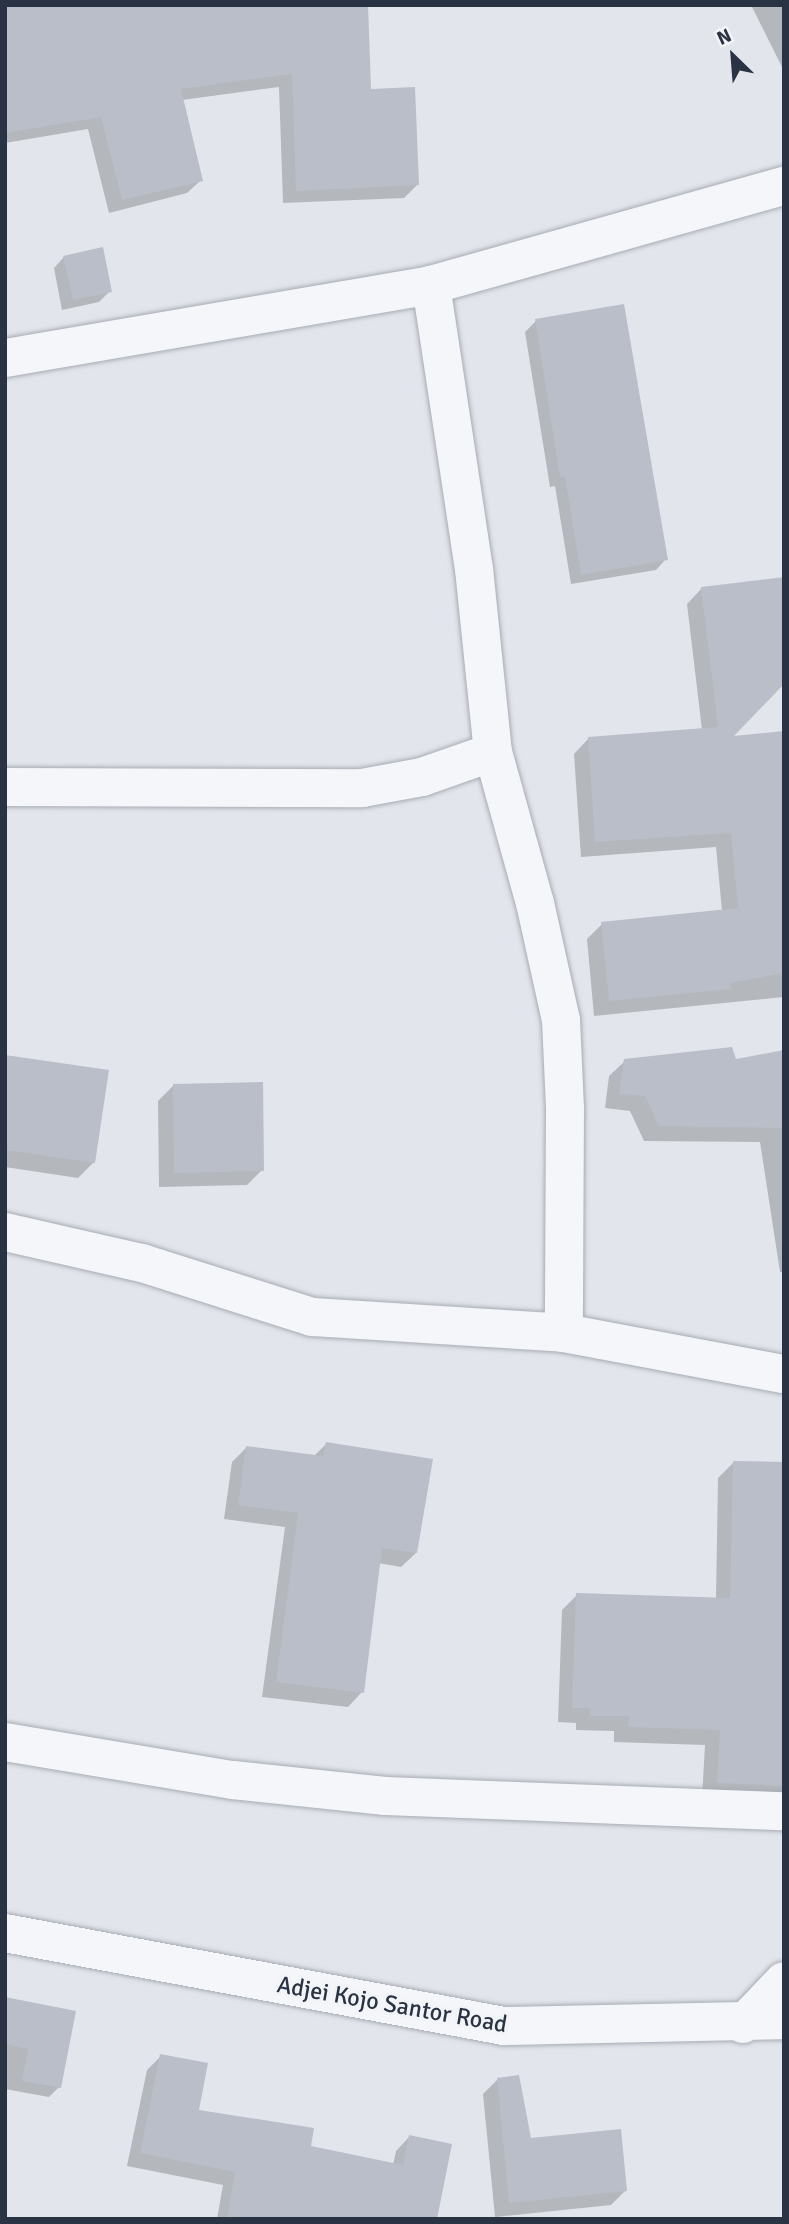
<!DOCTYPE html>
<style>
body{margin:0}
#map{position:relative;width:789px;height:2224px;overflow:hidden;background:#e2e5eb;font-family:Signika,sans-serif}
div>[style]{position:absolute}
.shadow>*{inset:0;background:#0003}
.building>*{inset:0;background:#b9bec8}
.roads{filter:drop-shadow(0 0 2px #a7acb5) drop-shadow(0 0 2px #a7acb5)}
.minor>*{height:38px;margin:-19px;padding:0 19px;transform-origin:19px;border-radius:19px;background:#f5f6f9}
.tertiary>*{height:38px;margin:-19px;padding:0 19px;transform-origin:19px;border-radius:19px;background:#f5f6f9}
span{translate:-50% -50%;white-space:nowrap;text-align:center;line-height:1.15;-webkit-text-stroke:7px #f2f4f8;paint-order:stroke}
.street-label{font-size:24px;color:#293343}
.frame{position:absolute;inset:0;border:7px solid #293343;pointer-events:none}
.north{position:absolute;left:698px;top:21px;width:70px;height:70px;-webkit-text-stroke:5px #f2f4f8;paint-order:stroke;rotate:335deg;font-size:19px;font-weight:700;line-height:28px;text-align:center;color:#293343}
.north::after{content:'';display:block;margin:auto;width:24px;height:32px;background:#293343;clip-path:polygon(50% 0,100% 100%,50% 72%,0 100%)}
</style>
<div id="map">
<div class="shadow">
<div style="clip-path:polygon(5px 5px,369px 90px,417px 185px,404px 198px,283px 203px,279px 87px,182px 100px,201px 180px,187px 193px,109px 213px,88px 129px,5px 143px)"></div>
<div style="clip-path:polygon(751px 5px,784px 5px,784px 71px)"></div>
<div style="clip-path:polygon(64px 257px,110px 291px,99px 302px,62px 310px,54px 268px)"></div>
<div style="clip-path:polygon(536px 321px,666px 559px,656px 570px,571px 584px,555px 486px,550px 487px,525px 332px)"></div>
<div style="clip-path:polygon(702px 588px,730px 739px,784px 733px,784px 997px,594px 1016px,587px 939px,602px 924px,722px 911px,716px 847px,581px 857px,574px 754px,589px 738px,702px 730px,687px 604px)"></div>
<div style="clip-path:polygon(784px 1052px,784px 1272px,780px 1272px,760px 1142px,644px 1141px,630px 1111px,605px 1108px,609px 1076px,625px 1061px,734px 1061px)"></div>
<div style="clip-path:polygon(5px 1057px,94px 1162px,78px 1178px,5px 1167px)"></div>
<div style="clip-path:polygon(173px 1086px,262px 1170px,247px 1185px,159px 1187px,158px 1101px)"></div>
<div style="clip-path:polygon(326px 1444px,416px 1553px,401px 1567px,378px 1563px,362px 1692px,348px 1707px,262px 1697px,285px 1527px,224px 1519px,232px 1462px,246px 1448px,313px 1457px)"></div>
<div style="clip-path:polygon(733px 1463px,784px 1463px,784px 1801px,702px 1798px,705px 1745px,614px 1742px,614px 1731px,576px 1730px,576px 1723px,558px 1722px,562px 1610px,577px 1595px,716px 1599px,718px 1478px)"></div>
<div style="clip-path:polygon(5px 1998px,59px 2087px,49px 2097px,5px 2089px)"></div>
<div style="clip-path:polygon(161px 2056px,197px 2111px,309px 2147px,393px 2165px,396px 2151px,409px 2137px,435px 2219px,217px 2219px,223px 2185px,127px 2166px,147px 2070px)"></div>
<div style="clip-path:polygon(497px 2080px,530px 2140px,625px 2191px,611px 2205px,495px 2217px,483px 2094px)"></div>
</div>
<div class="building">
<div style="clip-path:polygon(5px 5px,368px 5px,371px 89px,415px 87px,419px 185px,296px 191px,292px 74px,181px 89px,203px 181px,122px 200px,101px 117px,5px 133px)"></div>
<div style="clip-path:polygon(103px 247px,112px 292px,73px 300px,63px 256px)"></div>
<div style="clip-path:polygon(624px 304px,668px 560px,581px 575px,565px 477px,560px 477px,535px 319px)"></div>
<div style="clip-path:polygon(784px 577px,784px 684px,734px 736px,784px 731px,784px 973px,730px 983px,731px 989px,609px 1001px,601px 922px,738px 908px,731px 833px,595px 842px,588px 737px,718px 727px,701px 587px)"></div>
<div style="clip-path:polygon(732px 1047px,736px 1059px,784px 1050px,784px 1128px,659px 1126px,645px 1096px,619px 1094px,624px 1059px)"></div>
<div style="clip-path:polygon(5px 1055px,109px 1070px,95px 1163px,5px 1150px)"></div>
<div style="clip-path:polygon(263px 1082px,264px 1171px,174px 1173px,173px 1084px)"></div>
<div style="clip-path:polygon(326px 1442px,433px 1459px,417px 1553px,382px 1548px,364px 1693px,276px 1682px,298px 1513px,238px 1505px,246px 1446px,323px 1456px)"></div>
<div style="clip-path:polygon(733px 1461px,784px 1462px,784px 1786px,717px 1783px,720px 1730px,628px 1727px,629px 1716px,590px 1716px,590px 1708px,572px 1708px,576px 1593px,730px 1598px)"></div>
<div style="clip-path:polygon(5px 1997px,76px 2011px,61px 2088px,22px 2081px,28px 2049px,5px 2044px)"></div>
<div style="clip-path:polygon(160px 2054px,208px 2063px,199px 2110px,314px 2128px,311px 2146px,403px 2165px,409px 2135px,452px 2144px,437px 2219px,227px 2219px,235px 2172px,140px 2153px)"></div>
<div style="clip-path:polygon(519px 2075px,531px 2138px,621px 2129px,627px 2191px,509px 2203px,497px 2078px)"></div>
</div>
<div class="roads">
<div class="minor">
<div style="left:431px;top:285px;width:287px;rotate:81.4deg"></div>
<div style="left:474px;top:569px;width:184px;rotate:84.1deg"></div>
<div style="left:493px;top:752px;width:157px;rotate:74.5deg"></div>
<div style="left:535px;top:903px;width:120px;rotate:77.5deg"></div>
<div style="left:561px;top:1020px;width:89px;rotate:87.4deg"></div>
<div style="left:565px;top:1109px;width:224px;rotate:90.3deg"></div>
<div style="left:5px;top:358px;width:432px;rotate:-9.7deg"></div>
<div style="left:431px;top:285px;width:367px;rotate:-15.7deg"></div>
<div style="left:5px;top:787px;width:357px;rotate:0.2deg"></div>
<div style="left:362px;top:788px;width:61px;rotate:-10.4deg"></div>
<div style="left:422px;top:777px;width:75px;rotate:-19.4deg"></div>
<div style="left:5px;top:1232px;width:140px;rotate:12.8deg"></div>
<div style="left:142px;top:1263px;width:178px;rotate:17.6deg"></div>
<div style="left:312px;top:1317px;width:253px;rotate:3.6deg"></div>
<div style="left:564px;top:1333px;width:224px;rotate:10.6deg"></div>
<div style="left:5px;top:1742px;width:231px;rotate:9.5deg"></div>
<div style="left:233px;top:1780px;width:153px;rotate:6deg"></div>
<div style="left:385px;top:1796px;width:399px;rotate:2.2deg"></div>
<div style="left:743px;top:2024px;width:59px;rotate:-46.4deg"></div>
</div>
<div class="tertiary">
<div style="left:5px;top:1933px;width:508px;rotate:10.56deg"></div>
<div style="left:504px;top:2026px;width:280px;rotate:-1.2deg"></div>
</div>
</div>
<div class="street-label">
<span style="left:392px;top:2005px;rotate:10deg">Adjei Kojo Santor Road</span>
</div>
<div class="frame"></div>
<div class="north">N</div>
</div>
